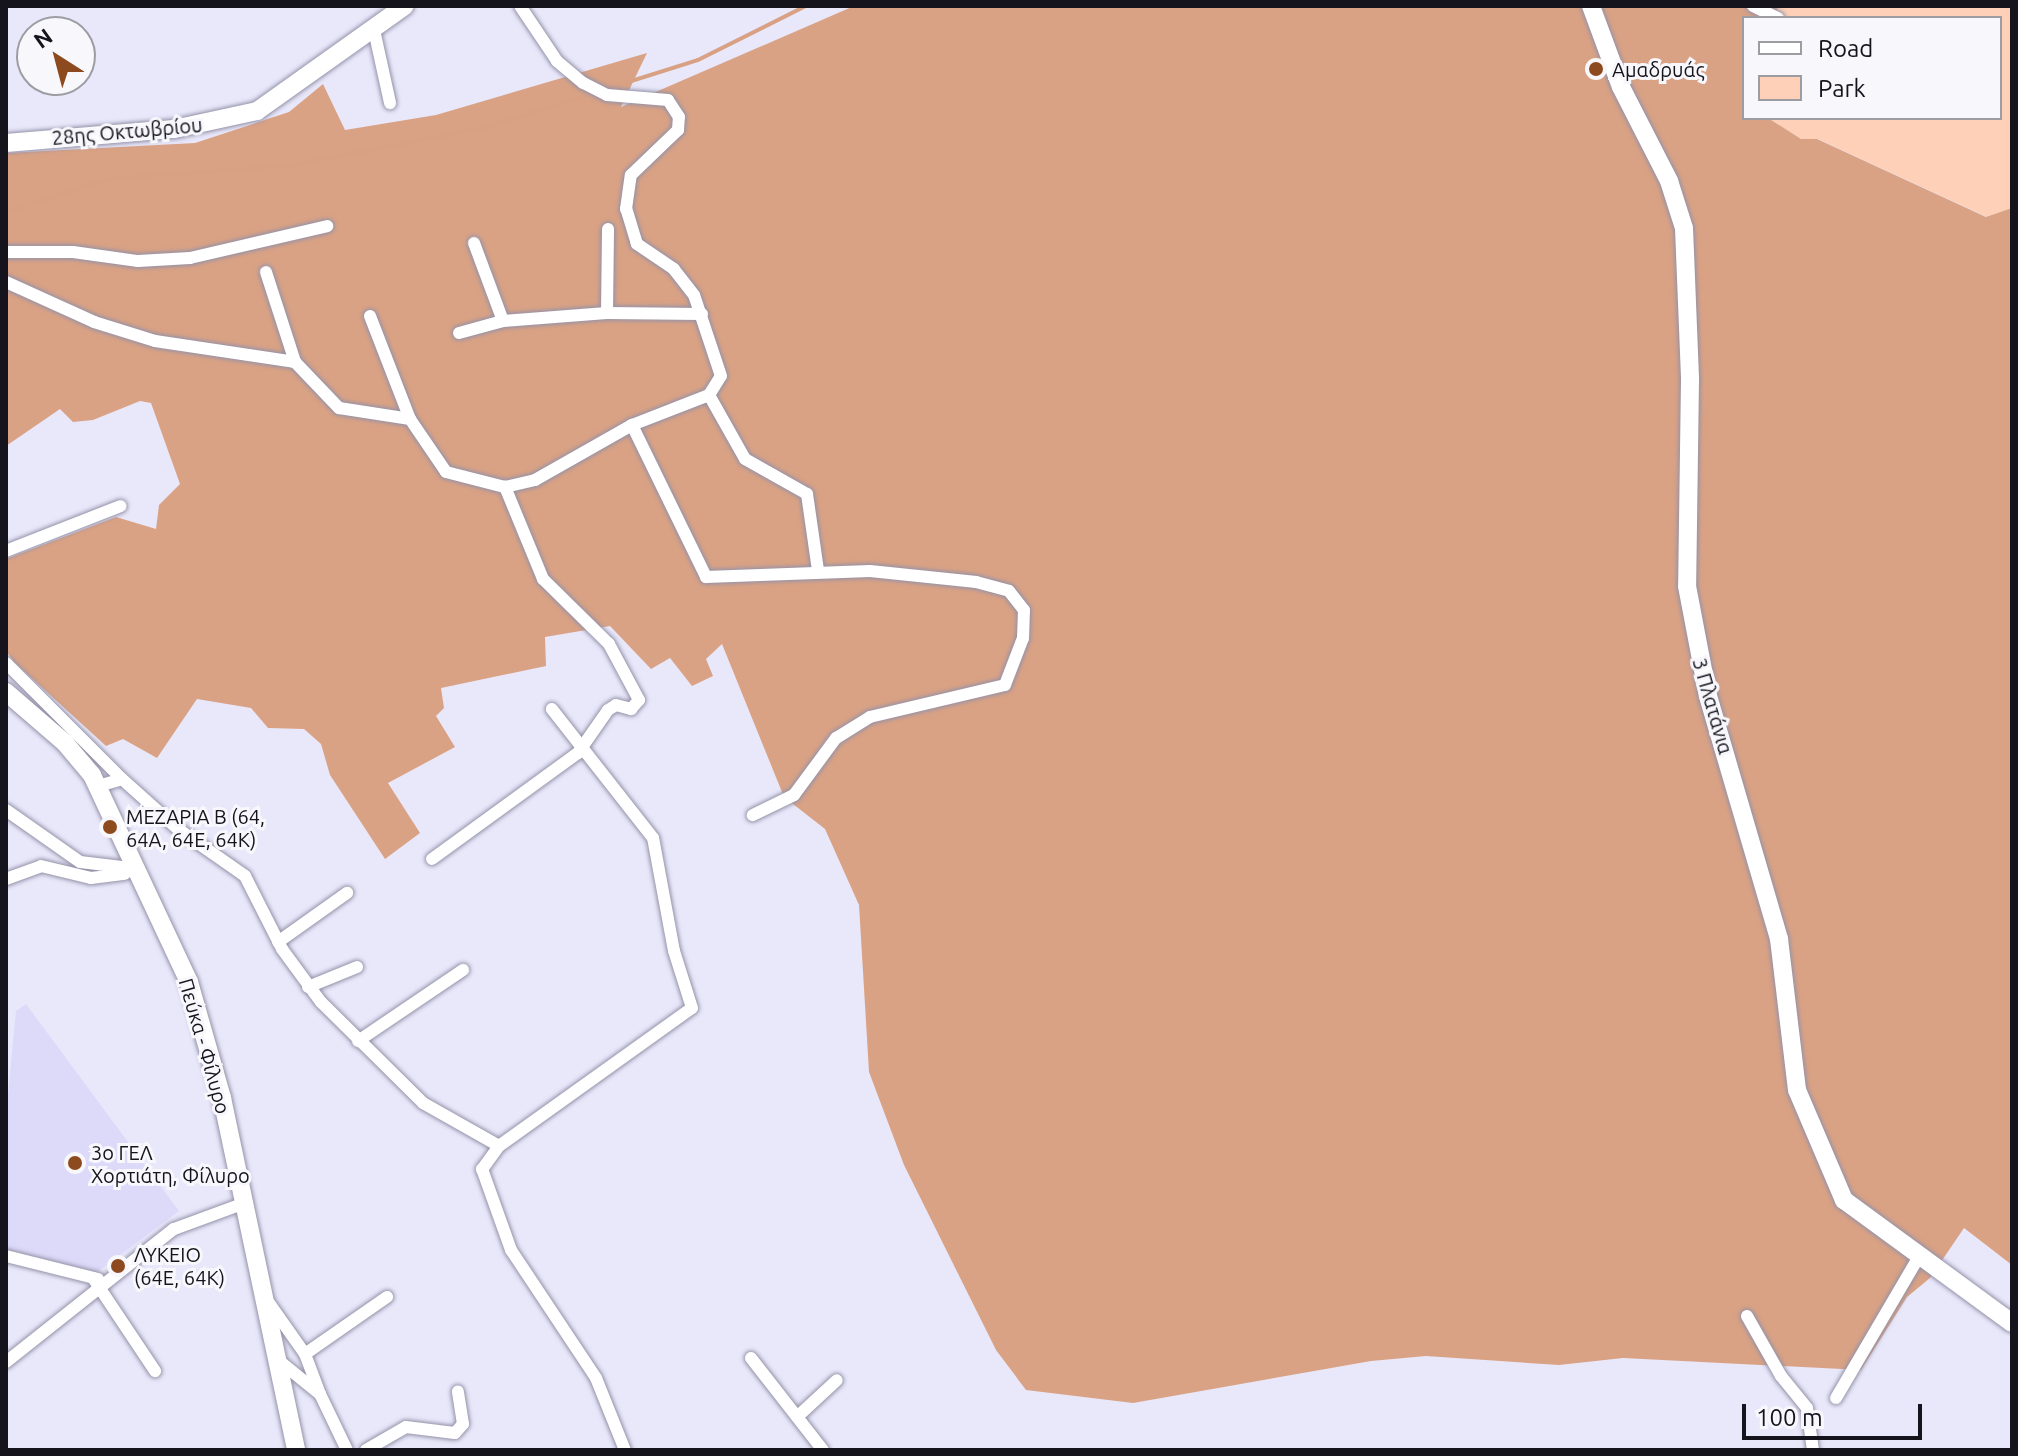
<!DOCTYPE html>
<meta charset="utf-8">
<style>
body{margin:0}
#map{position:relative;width:2018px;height:1456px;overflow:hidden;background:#e9e8fb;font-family:Ubuntu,sans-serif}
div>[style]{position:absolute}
.built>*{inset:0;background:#dcd9f9}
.green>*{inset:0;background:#fdd0b7}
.forest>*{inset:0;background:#daa284}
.stream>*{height:4px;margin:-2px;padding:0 2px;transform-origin:2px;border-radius:2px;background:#d9a183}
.roads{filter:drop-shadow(0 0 2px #9492a8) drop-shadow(0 0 2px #9492a8)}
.street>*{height:12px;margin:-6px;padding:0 6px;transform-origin:6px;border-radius:6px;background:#fff}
.secondary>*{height:18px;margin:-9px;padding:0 9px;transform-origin:9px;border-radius:9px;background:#fff}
.dots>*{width:22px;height:22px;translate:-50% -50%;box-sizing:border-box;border:4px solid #f7f7fc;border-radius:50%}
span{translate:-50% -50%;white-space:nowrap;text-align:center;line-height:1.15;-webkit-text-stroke:6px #f7f7fc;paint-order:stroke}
.poi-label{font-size:20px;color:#15141d}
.left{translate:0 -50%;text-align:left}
.street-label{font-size:20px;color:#15141d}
.frame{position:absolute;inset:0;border:8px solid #15141d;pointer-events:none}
.legend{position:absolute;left:1742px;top:16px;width:260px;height:104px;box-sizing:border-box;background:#f7f7fc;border:2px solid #9d9ca3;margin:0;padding:10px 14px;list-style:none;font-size:24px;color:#15141d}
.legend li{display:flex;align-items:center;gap:16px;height:40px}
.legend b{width:40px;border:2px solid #9d9ca3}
.north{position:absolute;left:16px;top:16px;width:80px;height:80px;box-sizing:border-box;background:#f7f7fc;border:2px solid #9d9ca3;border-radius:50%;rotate:324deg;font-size:22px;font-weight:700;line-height:32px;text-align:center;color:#15141d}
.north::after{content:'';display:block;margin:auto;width:28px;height:36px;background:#8e4a1f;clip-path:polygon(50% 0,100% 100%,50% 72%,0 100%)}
.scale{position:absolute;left:1742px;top:1404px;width:180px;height:36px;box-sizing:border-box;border:4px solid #15141d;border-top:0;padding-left:10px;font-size:24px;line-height:28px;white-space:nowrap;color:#15141d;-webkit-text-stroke:6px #f7f7fc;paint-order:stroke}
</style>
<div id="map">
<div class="built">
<div style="clip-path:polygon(26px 1004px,179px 1211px,96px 1273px,6px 1251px,6px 1115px,16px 1011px)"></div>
</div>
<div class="green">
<div style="clip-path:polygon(1778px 6px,2012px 6px,2012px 208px,1987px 217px,1818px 139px,1801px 139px,1768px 118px,2000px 118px,2000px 18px,1775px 18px)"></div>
</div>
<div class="forest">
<div style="clip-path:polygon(854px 6px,1778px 6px,1775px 18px,1744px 18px,1744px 118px,1768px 118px,1801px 139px,1817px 139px,1986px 217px,2012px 208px,2012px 1265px,1964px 1228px,1930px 1278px,1907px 1297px,1861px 1370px,1623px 1358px,1559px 1365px,1426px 1356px,1371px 1361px,1133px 1403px,1026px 1390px,996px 1350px,904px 1165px,869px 1072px,859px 905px,825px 829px,784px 797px,722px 644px,706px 659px,713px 676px,692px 686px,670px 658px,651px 669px,610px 626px,545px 637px,546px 666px,441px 688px,444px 708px,436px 716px,455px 747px,388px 783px,420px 833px,385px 859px,330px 775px,321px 744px,304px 729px,268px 728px,251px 708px,197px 699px,157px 758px,123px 739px,106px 746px,14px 662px,6px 651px,6px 559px,116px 517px,156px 529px,159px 505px,180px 484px,151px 403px,140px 401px,93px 420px,73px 422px,60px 409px,6px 446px,6px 153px,195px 143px,289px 112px,323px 84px,345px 130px,436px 115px,647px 53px,621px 107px)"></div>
</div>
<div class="stream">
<div style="left:606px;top:89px;width:96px;rotate:-17.5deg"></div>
<div style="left:698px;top:60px;width:121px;rotate:-26.6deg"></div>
<div style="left:6px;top:212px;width:106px;rotate:-18.1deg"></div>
<div style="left:107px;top:179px;width:180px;rotate:-4.1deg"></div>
<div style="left:287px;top:166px;width:197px;rotate:-10.9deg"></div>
<div style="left:480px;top:129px;width:120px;rotate:-17.5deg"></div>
</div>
<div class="roads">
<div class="street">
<div style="left:1753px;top:6px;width:28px;rotate:26deg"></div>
<div style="left:374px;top:30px;width:75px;rotate:77.6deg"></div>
<div style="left:474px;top:243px;width:83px;rotate:69.6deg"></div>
<div style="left:6px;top:252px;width:67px"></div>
<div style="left:73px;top:252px;width:66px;rotate:7.9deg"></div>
<div style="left:138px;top:261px;width:52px;rotate:-3.3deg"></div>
<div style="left:190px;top:258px;width:141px;rotate:-13.1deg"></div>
<div style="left:266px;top:272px;width:95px;rotate:72.1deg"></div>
<div style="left:6px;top:282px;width:97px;rotate:24.4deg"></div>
<div style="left:94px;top:322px;width:64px;rotate:17.3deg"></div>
<div style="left:155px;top:341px;width:142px;rotate:8.5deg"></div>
<div style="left:295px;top:362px;width:64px;rotate:46.3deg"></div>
<div style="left:339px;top:408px;width:72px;rotate:8.8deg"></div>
<div style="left:410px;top:419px;width:64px;rotate:55.8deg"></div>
<div style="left:446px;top:472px;width:61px;rotate:14.3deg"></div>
<div style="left:505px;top:487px;width:31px;rotate:-13deg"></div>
<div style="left:535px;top:480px;width:112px;rotate:-29.6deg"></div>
<div style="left:632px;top:425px;width:83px;rotate:-21.3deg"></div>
<div style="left:709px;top:395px;width:22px;rotate:-58deg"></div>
<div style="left:721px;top:376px;width:85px;rotate:-108.4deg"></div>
<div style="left:694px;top:295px;width:33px;rotate:-128deg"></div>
<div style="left:674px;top:269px;width:45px;rotate:-146deg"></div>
<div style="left:637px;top:244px;width:37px;rotate:-107deg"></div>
<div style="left:626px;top:209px;width:34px;rotate:-82deg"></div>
<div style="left:631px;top:175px;width:65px;rotate:-43.8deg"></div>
<div style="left:678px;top:130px;width:13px;rotate:-86deg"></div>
<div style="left:679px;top:117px;width:20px;rotate:-123deg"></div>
<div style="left:668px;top:100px;width:61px;rotate:-175.3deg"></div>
<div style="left:607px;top:95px;width:27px;rotate:-153deg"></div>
<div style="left:583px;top:83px;width:34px;rotate:-140deg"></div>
<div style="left:557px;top:61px;width:66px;rotate:-123.9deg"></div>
<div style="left:607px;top:313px;width:84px;rotate:-89.3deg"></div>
<div style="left:370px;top:316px;width:110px;rotate:68.8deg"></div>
<div style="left:459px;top:333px;width:46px;rotate:-15.3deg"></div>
<div style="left:503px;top:321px;width:104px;rotate:-4.4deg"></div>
<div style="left:607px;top:313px;width:95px;rotate:0.6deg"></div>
<div style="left:709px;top:395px;width:73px;rotate:60.6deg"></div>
<div style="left:745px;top:459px;width:71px;rotate:29.4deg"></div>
<div style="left:807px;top:494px;width:77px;rotate:81.8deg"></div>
<div style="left:632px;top:425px;width:169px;rotate:64deg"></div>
<div style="left:706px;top:577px;width:164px;rotate:-2.1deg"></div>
<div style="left:870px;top:571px;width:107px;rotate:5.9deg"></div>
<div style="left:976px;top:582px;width:34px;rotate:15deg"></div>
<div style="left:1009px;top:591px;width:24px;rotate:52deg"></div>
<div style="left:1024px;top:610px;width:28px;rotate:92deg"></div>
<div style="left:1023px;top:638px;width:50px;rotate:111deg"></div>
<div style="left:1005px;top:685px;width:139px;rotate:166.7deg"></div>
<div style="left:870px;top:717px;width:40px;rotate:148deg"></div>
<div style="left:836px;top:738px;width:71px;rotate:126.4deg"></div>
<div style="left:794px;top:795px;width:46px;rotate:154deg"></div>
<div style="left:6px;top:551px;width:123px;rotate:-21.4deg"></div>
<div style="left:6px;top:663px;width:164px;rotate:45deg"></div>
<div style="left:98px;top:786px;width:25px;rotate:-16deg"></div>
<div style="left:122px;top:779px;width:75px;rotate:41.8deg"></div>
<div style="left:178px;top:829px;width:82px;rotate:35deg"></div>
<div style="left:245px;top:876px;width:82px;rotate:63.1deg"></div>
<div style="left:282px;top:949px;width:66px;rotate:53.7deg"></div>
<div style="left:321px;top:1002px;width:144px;rotate:44.7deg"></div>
<div style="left:423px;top:1103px;width:87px;rotate:29.5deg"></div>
<div style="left:499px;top:1146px;width:237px;rotate:-35.6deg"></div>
<div style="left:692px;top:1008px;width:60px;rotate:-107.5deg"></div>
<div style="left:674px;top:951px;width:115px;rotate:-100.5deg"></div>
<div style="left:653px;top:838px;width:164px;rotate:-128.1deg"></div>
<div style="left:6px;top:810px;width:90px;rotate:35.1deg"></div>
<div style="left:80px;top:862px;width:59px;rotate:6.8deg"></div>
<div style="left:432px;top:859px;width:180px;rotate:-36deg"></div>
<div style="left:578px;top:753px;width:52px;rotate:-55.1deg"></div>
<div style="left:608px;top:710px;width:9px;rotate:-32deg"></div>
<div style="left:616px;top:705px;width:16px;rotate:15deg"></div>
<div style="left:631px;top:709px;width:12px;rotate:-48deg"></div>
<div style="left:639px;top:700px;width:64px;rotate:-118.2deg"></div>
<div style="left:609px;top:644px;width:93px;rotate:-135.4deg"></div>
<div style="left:543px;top:579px;width:100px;rotate:-112.4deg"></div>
<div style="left:6px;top:879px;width:37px;rotate:-20deg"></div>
<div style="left:41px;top:866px;width:51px;rotate:13.5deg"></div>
<div style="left:91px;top:878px;width:34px;rotate:-7deg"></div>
<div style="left:278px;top:942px;width:85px;rotate:-35.4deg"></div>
<div style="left:308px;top:987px;width:53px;rotate:-22.2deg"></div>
<div style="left:358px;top:1041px;width:127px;rotate:-34.1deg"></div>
<div style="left:499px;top:1146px;width:29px;rotate:126deg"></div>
<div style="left:482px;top:1169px;width:86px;rotate:70.3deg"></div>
<div style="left:511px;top:1250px;width:154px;rotate:56.4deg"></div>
<div style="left:596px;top:1378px;width:78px;rotate:68.1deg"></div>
<div style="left:6px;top:1256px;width:95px;rotate:14deg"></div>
<div style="left:93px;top:1278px;width:112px;rotate:56.3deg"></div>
<div style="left:269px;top:1303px;width:62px;rotate:54.8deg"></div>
<div style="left:305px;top:1354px;width:43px;rotate:69.4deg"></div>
<div style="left:1747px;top:1316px;width:69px;rotate:60.5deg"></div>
<div style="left:1781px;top:1376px;width:41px;rotate:50.9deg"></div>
<div style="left:1807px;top:1408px;width:42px;rotate:81.9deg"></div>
<div style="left:305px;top:1354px;width:100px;rotate:-34.8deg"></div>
<div style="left:751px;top:1358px;width:117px;rotate:52deg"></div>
<div style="left:278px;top:1360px;width:54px;rotate:39deg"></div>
<div style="left:320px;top:1394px;width:62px;rotate:64.3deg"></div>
<div style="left:6px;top:1362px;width:214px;rotate:-38.4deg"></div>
<div style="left:174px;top:1229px;width:72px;rotate:-20.2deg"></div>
<div style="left:1836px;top:1398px;width:162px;rotate:-59.6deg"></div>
<div style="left:797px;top:1417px;width:54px;rotate:-42.8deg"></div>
<div style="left:366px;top:1450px;width:46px;rotate:-29.9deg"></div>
<div style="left:406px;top:1427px;width:49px;rotate:7deg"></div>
<div style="left:455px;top:1433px;width:12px;rotate:-48deg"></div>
<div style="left:463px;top:1424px;width:33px;rotate:-99deg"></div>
</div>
<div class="secondary">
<div style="left:1591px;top:6px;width:86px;rotate:69.7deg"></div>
<div style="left:1621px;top:87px;width:106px;rotate:62.9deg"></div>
<div style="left:1669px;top:181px;width:49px;rotate:72.3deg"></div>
<div style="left:1684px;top:228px;width:152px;rotate:87.7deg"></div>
<div style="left:1690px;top:380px;width:206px;rotate:90.8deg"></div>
<div style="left:1687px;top:586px;width:112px;rotate:79.2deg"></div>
<div style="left:1708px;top:696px;width:253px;rotate:73.7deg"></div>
<div style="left:1779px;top:939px;width:152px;rotate:83.2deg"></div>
<div style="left:1797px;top:1090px;width:120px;rotate:66.9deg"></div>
<div style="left:1844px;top:1200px;width:208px;rotate:36.2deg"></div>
<div style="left:6px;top:143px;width:169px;rotate:-4.8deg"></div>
<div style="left:174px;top:129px;width:85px;rotate:-12.2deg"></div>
<div style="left:257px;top:111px;width:181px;rotate:-35.4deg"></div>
<div style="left:6px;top:692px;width:78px;rotate:40.8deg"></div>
<div style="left:65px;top:743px;width:42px;rotate:49.8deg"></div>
<div style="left:92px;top:775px;width:229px;rotate:64.9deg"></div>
<div style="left:189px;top:982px;width:121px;rotate:74.1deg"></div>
<div style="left:222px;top:1098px;width:360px;rotate:78.1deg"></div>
</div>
</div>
<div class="dots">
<div style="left:1596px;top:69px;background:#8e4a1f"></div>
<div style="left:110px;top:827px;background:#8e4a1f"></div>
<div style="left:75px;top:1163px;background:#8e4a1f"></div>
<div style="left:118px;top:1266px;background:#8e4a1f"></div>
</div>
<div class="poi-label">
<span class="left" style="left:1612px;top:69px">Αμαδρυάς</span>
<span class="left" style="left:126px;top:828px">ΜΕΖΑΡΙΑ B (64,<br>64Α, 64Ε, 64Κ)</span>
<span class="left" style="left:91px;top:1164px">3ο ΓΕΛ<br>Χορτιάτη, Φίλυρο</span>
<span class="left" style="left:134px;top:1266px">ΛΥΚΕΙΟ<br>(64Ε, 64Κ)</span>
</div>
<div class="street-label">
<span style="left:127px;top:131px;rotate:-5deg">28ης Οκτωβρίου</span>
<span style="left:1713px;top:706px;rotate:74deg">3 Πλατάνια</span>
<span style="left:205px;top:1046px;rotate:74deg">Πεύκα - Φίλυρο</span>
</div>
<div class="frame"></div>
<ul class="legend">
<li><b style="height:10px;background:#fff"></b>Road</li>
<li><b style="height:22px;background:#fdd0b7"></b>Park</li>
</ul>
<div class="north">N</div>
<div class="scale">100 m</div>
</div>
